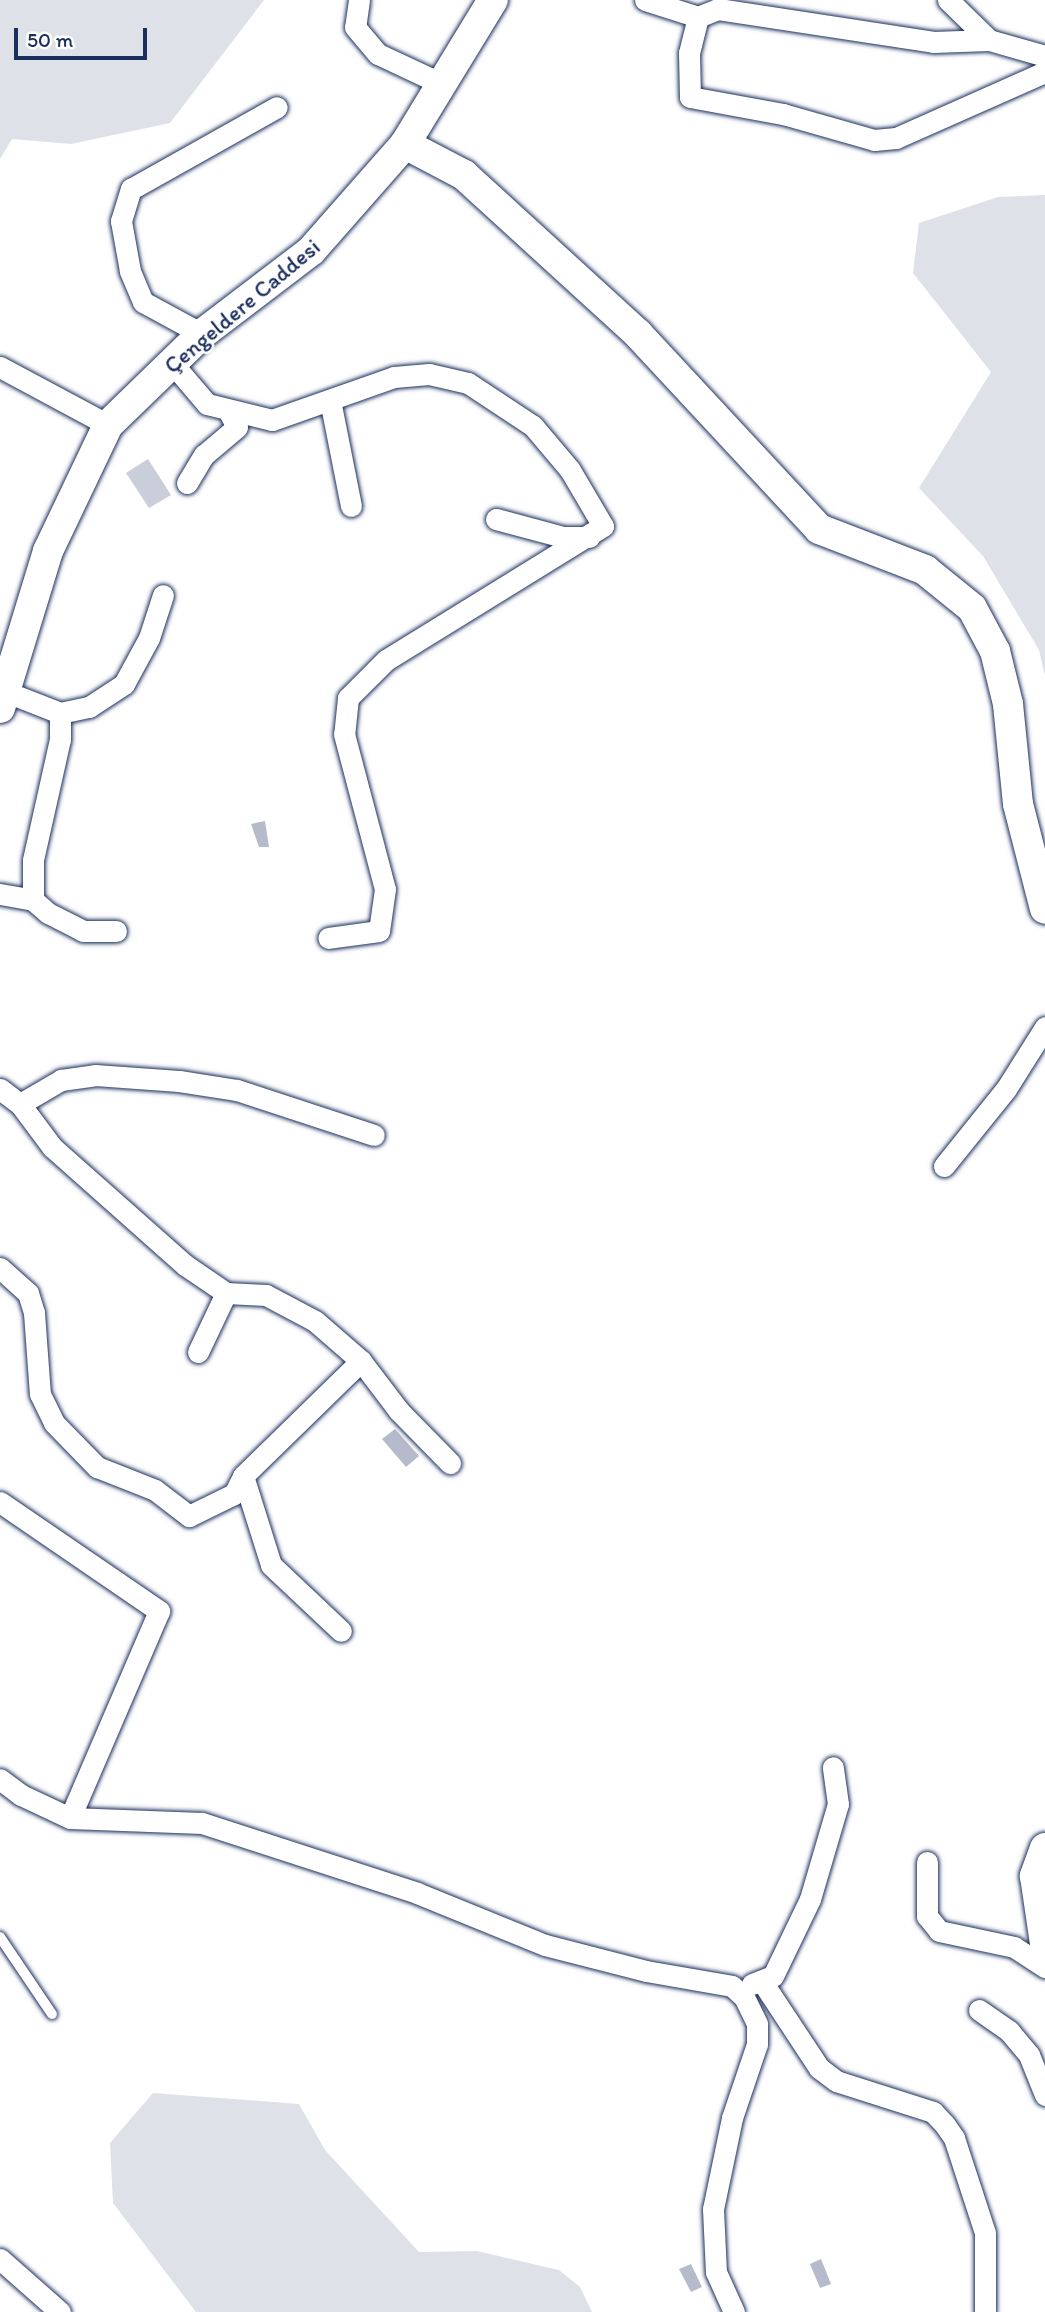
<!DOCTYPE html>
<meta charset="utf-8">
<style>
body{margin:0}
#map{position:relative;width:1045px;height:2312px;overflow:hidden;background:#fff;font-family:Itim,sans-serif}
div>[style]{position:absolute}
.green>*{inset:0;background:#dee1e7}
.water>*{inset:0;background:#b5bbca}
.building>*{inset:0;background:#caceda}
.roads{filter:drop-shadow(0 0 2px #1b2f5e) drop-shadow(0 0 2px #1b2f5e)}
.lane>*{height:10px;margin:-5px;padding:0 5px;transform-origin:5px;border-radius:5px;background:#fff}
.street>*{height:21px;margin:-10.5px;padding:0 10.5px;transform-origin:10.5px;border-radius:10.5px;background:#fff}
.secondary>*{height:30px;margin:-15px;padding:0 15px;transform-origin:15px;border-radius:15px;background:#fff}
span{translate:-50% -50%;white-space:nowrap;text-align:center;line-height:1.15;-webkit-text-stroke:5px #fff;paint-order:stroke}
.street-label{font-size:23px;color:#1b2f5e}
.scale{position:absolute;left:14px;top:28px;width:133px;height:32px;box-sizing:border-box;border:4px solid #1b2f5e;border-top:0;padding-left:9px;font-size:21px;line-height:24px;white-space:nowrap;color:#1b2f5e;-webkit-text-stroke:5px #fff;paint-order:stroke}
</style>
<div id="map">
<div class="green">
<div style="clip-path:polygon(0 0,264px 0,170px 123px,71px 144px,12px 139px,0 159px)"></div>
<div style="clip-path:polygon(1045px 195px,1045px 676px,1039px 650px,983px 556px,919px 488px,991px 372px,913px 273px,919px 223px,998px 197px)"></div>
<div style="clip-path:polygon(153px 2093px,299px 2104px,325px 2150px,419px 2252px,477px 2251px,559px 2270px,580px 2287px,592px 2312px,196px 2312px,113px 2203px,110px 2143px)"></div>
</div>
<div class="water">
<div style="clip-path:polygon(265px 821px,269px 847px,259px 847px,251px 824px)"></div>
<div style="clip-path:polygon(395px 1429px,419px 1456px,406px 1467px,382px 1439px)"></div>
<div style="clip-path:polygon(821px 2259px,831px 2284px,820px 2288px,810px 2264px)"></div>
<div style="clip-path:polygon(691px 2264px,702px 2287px,691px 2292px,679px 2269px)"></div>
</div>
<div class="building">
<div style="clip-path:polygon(148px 459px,171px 495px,149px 508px,126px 473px)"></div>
</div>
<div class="roads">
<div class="lane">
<div style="left:0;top:1937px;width:93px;rotate:56deg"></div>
</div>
<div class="street">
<div style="left:359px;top:0;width:27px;rotate:98deg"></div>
<div style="left:355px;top:27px;width:35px;rotate:50deg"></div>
<div style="left:378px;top:54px;width:71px;rotate:25.1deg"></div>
<div style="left:645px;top:0;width:56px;rotate:17.8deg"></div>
<div style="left:698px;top:17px;width:22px;rotate:-22deg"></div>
<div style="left:718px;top:9px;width:218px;rotate:8.7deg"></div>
<div style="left:933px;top:42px;width:56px;rotate:-2deg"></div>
<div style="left:948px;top:0;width:57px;rotate:44.3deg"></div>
<div style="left:989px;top:40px;width:58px;rotate:15.9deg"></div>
<div style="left:698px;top:17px;width:37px;rotate:104deg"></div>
<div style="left:689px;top:53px;width:44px;rotate:88.7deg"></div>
<div style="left:690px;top:97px;width:95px;rotate:10.4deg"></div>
<div style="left:783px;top:114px;width:95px;rotate:15.9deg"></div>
<div style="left:874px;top:140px;width:22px;rotate:-5deg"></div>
<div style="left:896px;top:138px;width:163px;rotate:-23.9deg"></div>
<div style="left:202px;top:334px;width:67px;rotate:-151.5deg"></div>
<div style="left:143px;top:302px;width:34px;rotate:-113deg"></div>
<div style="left:130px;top:271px;width:51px;rotate:-100.2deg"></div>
<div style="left:121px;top:221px;width:34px;rotate:-73deg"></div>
<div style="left:131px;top:189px;width:167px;rotate:-29.3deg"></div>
<div style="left:172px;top:363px;width:54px;rotate:49.5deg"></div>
<div style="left:207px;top:404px;width:67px;rotate:13.8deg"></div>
<div style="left:272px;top:420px;width:129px;rotate:-19.4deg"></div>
<div style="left:394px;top:377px;width:35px;rotate:-5deg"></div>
<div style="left:429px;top:374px;width:40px;rotate:13deg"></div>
<div style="left:468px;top:383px;width:78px;rotate:33.5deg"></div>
<div style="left:533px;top:426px;width:57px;rotate:49.9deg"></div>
<div style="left:570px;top:470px;width:65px;rotate:59.5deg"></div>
<div style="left:603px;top:526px;width:255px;rotate:148.3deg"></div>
<div style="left:386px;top:660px;width:54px;rotate:135deg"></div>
<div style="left:348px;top:698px;width:36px;rotate:96deg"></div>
<div style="left:344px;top:734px;width:160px;rotate:75.2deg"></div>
<div style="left:385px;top:889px;width:42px;rotate:98.1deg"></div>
<div style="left:379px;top:931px;width:51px;rotate:172.2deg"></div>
<div style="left:0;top:367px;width:123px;rotate:28.2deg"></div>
<div style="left:330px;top:400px;width:108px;rotate:78.8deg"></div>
<div style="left:187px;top:483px;width:33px;rotate:-59deg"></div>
<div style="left:204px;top:455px;width:43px;rotate:-40.3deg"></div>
<div style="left:237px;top:427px;width:19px;rotate:-118deg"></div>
<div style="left:496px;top:519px;width:69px;rotate:15deg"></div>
<div style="left:563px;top:537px;width:26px"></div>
<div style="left:4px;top:691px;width:60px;rotate:21.4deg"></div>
<div style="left:60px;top:713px;width:30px;rotate:-12deg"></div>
<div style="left:89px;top:707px;width:42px;rotate:-33.3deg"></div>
<div style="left:124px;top:684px;width:52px;rotate:-61.5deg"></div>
<div style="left:149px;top:638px;width:45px;rotate:-72deg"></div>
<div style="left:60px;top:713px;width:26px;rotate:90deg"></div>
<div style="left:60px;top:739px;width:124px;rotate:102.6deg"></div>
<div style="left:33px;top:860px;width:40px;rotate:90deg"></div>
<div style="left:33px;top:900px;width:20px;rotate:41deg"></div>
<div style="left:48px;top:913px;width:39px;rotate:27deg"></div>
<div style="left:83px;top:931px;width:33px"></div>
<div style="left:0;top:894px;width:34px;rotate:10deg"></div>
<div style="left:0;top:1089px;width:25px;rotate:37deg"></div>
<div style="left:20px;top:1104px;width:54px;rotate:53.3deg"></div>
<div style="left:52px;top:1147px;width:178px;rotate:41.6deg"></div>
<div style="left:185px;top:1265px;width:50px;rotate:34.3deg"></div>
<div style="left:226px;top:1293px;width:40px;rotate:2.9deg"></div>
<div style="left:266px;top:1295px;width:55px;rotate:28deg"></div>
<div style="left:315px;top:1321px;width:61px;rotate:41deg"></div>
<div style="left:361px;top:1361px;width:63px;rotate:52.8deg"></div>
<div style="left:399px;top:1411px;width:73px;rotate:45.6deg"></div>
<div style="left:20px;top:1104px;width:48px;rotate:-30.3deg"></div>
<div style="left:61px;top:1080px;width:34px;rotate:-8deg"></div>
<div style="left:95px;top:1075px;width:84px;rotate:4.1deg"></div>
<div style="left:179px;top:1081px;width:59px;rotate:8.8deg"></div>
<div style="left:237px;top:1090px;width:144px;rotate:18.2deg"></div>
<div style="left:944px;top:1166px;width:99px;rotate:-51.2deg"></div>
<div style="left:1006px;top:1089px;width:73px;rotate:-57.8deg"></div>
<div style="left:0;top:1268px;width:38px;rotate:42deg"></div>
<div style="left:28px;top:1293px;width:21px;rotate:73deg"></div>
<div style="left:34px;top:1313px;width:81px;rotate:85.8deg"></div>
<div style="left:40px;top:1394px;width:32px;rotate:64deg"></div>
<div style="left:54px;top:1423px;width:62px;rotate:45.7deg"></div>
<div style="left:97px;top:1467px;width:62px;rotate:21.6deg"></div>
<div style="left:155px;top:1490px;width:43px;rotate:37.4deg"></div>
<div style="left:189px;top:1516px;width:50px;rotate:-26.1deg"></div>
<div style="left:234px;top:1494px;width:20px;rotate:-63deg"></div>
<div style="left:243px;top:1476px;width:165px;rotate:-44.3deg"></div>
<div style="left:198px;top:1352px;width:65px;rotate:-64.6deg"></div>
<div style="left:243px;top:1476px;width:93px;rotate:72.5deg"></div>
<div style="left:271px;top:1565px;width:96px;rotate:43.3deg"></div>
<div style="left:0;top:1502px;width:193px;rotate:34.4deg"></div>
<div style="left:159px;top:1611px;width:225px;rotate:113.3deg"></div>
<div style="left:70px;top:1818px;width:54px;rotate:-154.9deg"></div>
<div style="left:21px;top:1795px;width:26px;rotate:-143deg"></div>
<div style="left:70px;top:1818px;width:132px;rotate:2.2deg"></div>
<div style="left:202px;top:1823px;width:226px;rotate:18deg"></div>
<div style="left:417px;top:1893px;width:138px;rotate:22.1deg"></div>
<div style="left:545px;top:1945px;width:104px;rotate:14.4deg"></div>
<div style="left:646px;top:1971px;width:87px;rotate:9.9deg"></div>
<div style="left:732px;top:1986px;width:16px;rotate:43deg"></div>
<div style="left:744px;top:1997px;width:30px;rotate:64deg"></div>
<div style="left:757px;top:2024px;width:20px;rotate:90deg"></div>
<div style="left:757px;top:2044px;width:78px;rotate:108.7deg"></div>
<div style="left:732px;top:2118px;width:93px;rotate:101.8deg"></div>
<div style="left:713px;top:2209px;width:63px;rotate:87.3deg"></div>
<div style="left:716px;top:2272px;width:44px;rotate:65.8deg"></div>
<div style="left:927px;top:1862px;width:54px;rotate:90deg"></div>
<div style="left:927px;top:1916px;width:19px;rotate:51deg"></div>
<div style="left:939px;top:1931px;width:77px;rotate:12deg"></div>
<div style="left:1014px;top:1947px;width:37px;rotate:33deg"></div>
<div style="left:763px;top:1983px;width:102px;rotate:56.6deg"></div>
<div style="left:819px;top:2068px;width:21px;rotate:37deg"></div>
<div style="left:836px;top:2081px;width:102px;rotate:17.7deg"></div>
<div style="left:933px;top:2112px;width:18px;rotate:47deg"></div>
<div style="left:945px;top:2125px;width:16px;rotate:55deg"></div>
<div style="left:954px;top:2138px;width:100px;rotate:71.9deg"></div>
<div style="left:985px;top:2233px;width:79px;rotate:90deg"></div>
<div style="left:752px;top:1984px;width:22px;rotate:-21deg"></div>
<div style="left:773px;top:1976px;width:85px;rotate:-64.3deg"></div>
<div style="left:810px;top:1899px;width:99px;rotate:-73.6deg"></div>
<div style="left:838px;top:1804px;width:37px;rotate:-98deg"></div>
<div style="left:979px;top:2010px;width:37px;rotate:35deg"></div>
<div style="left:1009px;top:2031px;width:31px;rotate:50deg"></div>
<div style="left:1029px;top:2055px;width:43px;rotate:68.2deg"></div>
<div style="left:0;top:2259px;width:80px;rotate:41.5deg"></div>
</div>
<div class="secondary">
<div style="left:405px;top:144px;width:67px;rotate:27.7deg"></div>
<div style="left:464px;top:175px;width:236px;rotate:42.4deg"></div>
<div style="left:638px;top:334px;width:266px;rotate:47.1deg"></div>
<div style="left:819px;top:529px;width:114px;rotate:21.1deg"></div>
<div style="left:925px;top:570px;width:60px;rotate:39deg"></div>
<div style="left:972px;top:608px;width:49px;rotate:61.9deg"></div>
<div style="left:995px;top:651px;width:55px;rotate:76.2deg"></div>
<div style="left:1008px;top:704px;width:100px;rotate:84.3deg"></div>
<div style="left:1018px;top:804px;width:108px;rotate:75.6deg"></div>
<div style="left:0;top:708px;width:164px;rotate:-73deg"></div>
<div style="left:48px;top:551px;width:140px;rotate:-64.5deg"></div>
<div style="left:108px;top:425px;width:131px;rotate:-44.1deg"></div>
<div style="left:202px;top:334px;width:137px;rotate:-37.3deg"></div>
<div style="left:311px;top:251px;width:142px;rotate:-48.7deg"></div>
<div style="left:405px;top:144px;width:169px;rotate:-58.6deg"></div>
<div style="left:1045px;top:1848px;width:30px;rotate:110deg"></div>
<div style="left:1035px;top:1876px;width:69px;rotate:81.6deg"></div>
</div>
</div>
<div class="street-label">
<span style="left:242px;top:306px;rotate:-40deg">Çengeldere Caddesi</span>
</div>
<div class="scale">50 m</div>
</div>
